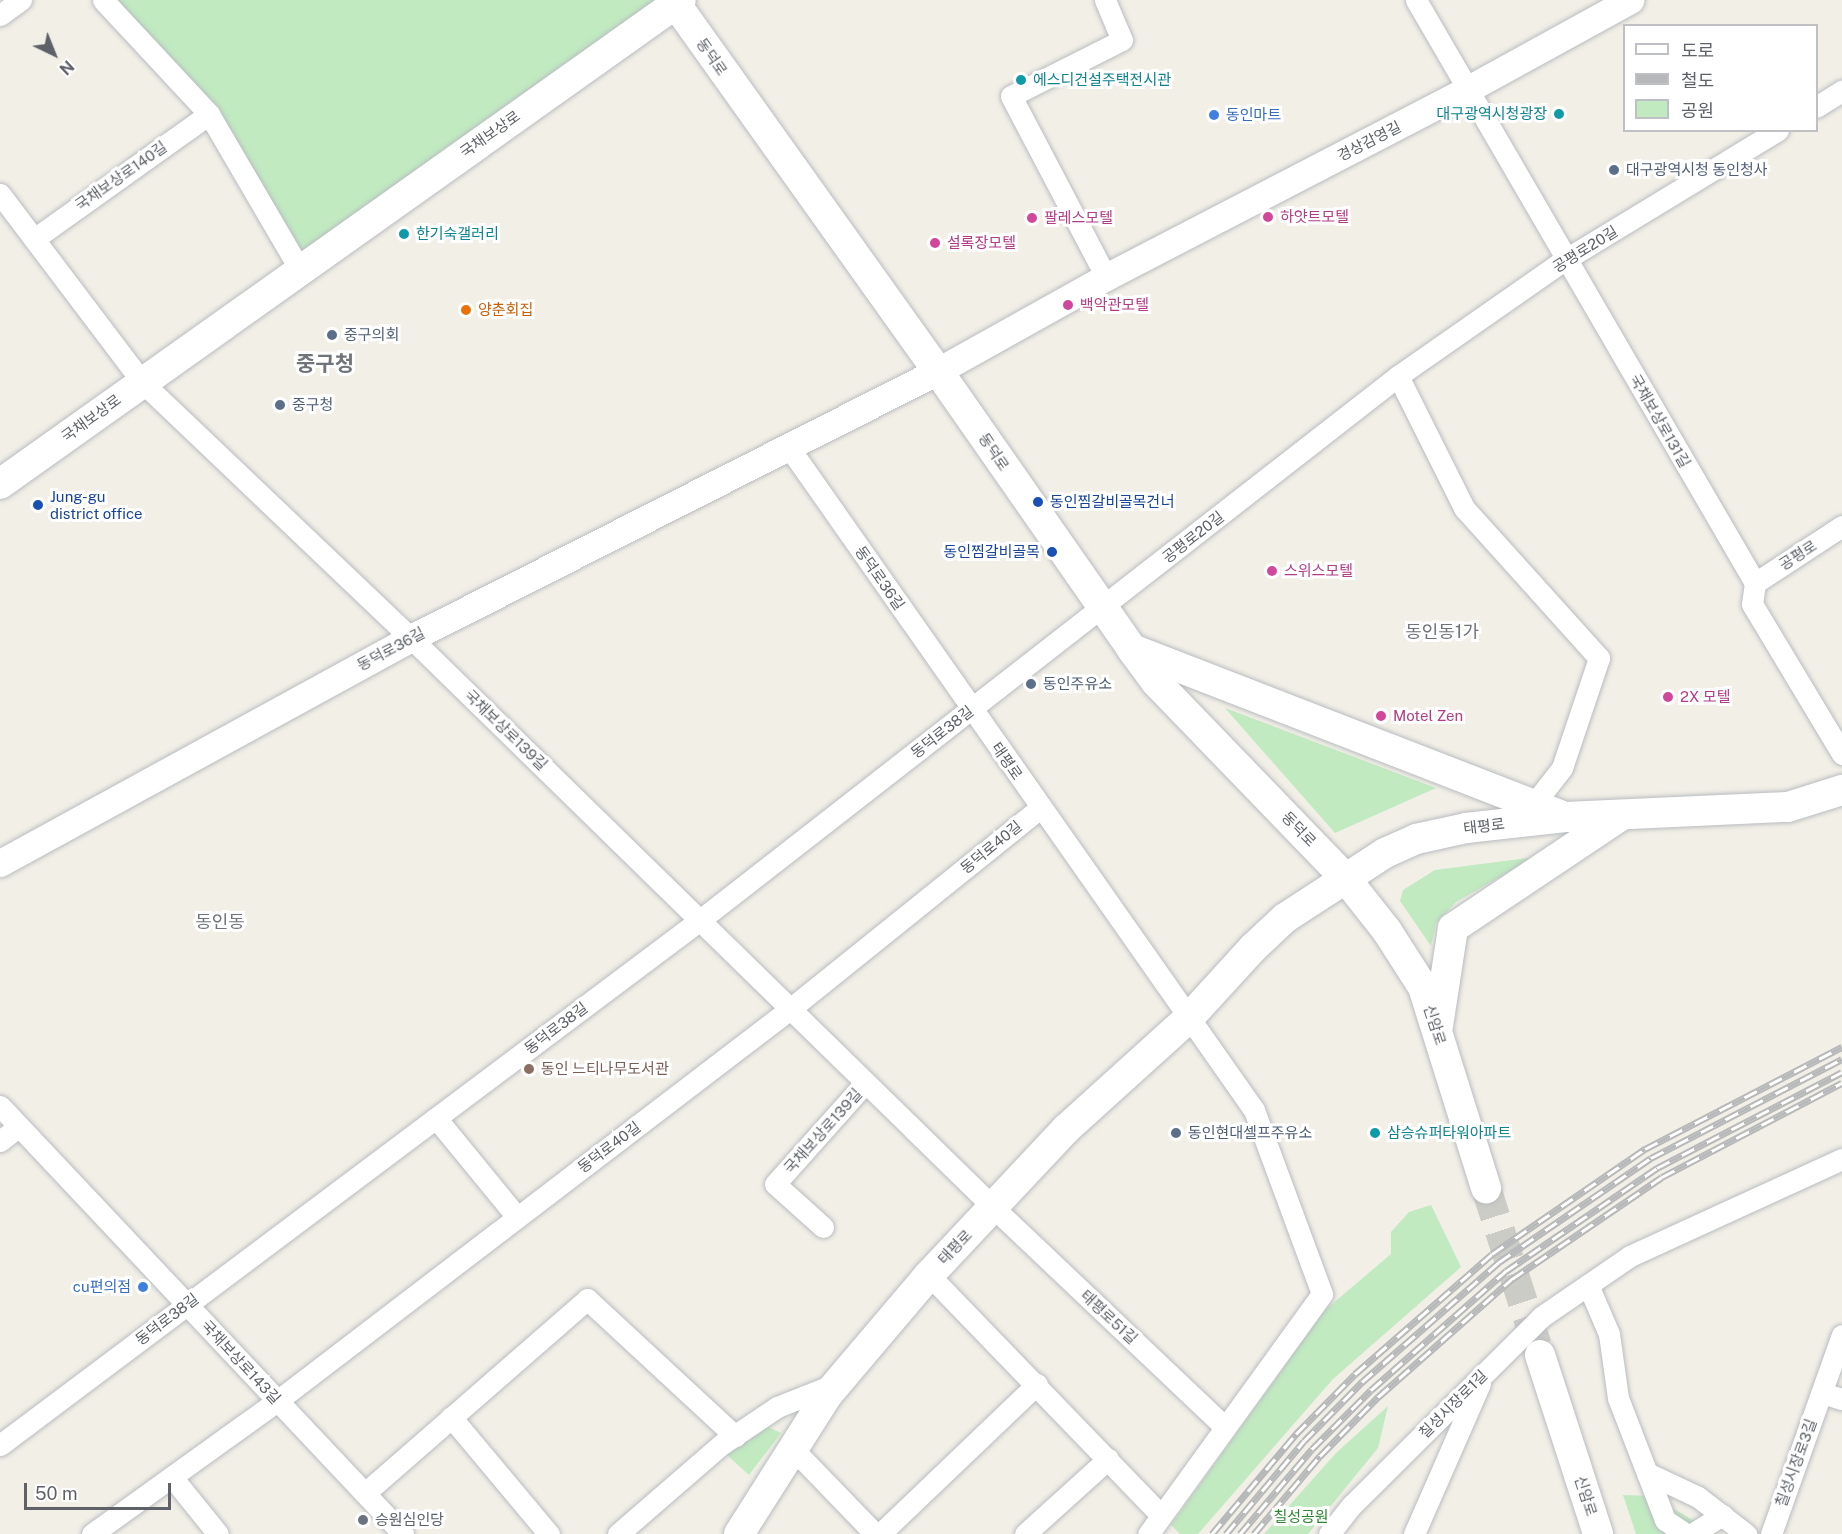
<!DOCTYPE html>
<meta charset="utf-8">
<style>
body{margin:0}
#map{position:relative;width:1842px;height:1534px;overflow:hidden;background:#f1efe6;font-family:"Public Sans","Noto Sans KR",sans-serif}
div>[style]{position:absolute}
.green>*{inset:0;background:#c1eac1}
.secondary-tunnel>*{height:30px;margin-top:-15px;transform-origin:0;background:repeating-linear-gradient(90deg,#ccccc6 0 30px,transparent 0 45px)}
.roads{filter:drop-shadow(0 0 2px #b9bcc1) drop-shadow(0 0 2px #b9bcc1)}
.minor>*{height:21px;margin:-10.5px;padding:0 10.5px;transform-origin:10.5px;border-radius:10.5px;background:#fff}
.tertiary>*{height:27px;margin:-13.5px;padding:0 13.5px;transform-origin:13.5px;border-radius:13.5px;background:#fff}
.secondary>*{height:30px;margin:-15px;padding:0 15px;transform-origin:15px;border-radius:15px;background:#fff}
.rail>*{height:7px;margin-top:-3.5px;transform-origin:0;background:repeating-linear-gradient(90deg,#fff 0 14px,#b7b8b9 0 28px);box-sizing:border-box;border-block:2px solid #b7b8b9}
.dots>*{width:16px;height:16px;translate:-50% -50%;box-sizing:border-box;border:3px solid #fff;border-radius:50%}
span{translate:-50% -50%;white-space:nowrap;text-align:center;line-height:1.15;-webkit-text-stroke:6px #fff;paint-order:stroke}
.street-label{font-size:15px;color:#5e6268}
.culture-label{font-size:15px;color:#0d838f}
.left{translate:0 -50%;text-align:left}
.right{translate:-100% -50%;text-align:right}
.shop-label{font-size:15px;color:#366cbe}
.service-label{font-size:15px;color:#4e5e75}
.hotel-label{font-size:15px;color:#b23c85}
.food-label{font-size:15px;color:#c56008}
.transit-label{font-size:15px;color:#164399}
.education-label{font-size:15px;color:#785e54}
.park-label{font-size:15px;color:#2e8632}
.worship-label{font-size:15px;color:#5b616d}
.quarter-label{font-size:18px;color:#6f747a}
.district-label{font-size:21px;color:#6f747a;font-weight:700}
.legend{position:absolute;left:1623px;top:24px;width:195px;height:108px;box-sizing:border-box;background:#fff;border:2px solid #bfc0c3;margin:0;padding:8px 10px;list-style:none;font-size:18px;color:#5e6268}
.legend li{display:flex;align-items:center;gap:12px;height:30px}
.legend b{width:30px;border:2px solid #bfc0c3}
.north{position:absolute;left:24px;top:24px;width:60px;height:60px;-webkit-text-stroke:4px #fff;paint-order:stroke;rotate:137deg;font-size:16px;font-weight:700;line-height:24px;text-align:center;color:#5e6268}
.north::after{content:'';display:block;margin:auto;width:21px;height:27px;background:#5e6268;clip-path:polygon(50% 0,100% 100%,50% 72%,0 100%)}
.scale{position:absolute;left:24px;top:1483px;width:147px;height:27px;box-sizing:border-box;border:3px solid #5e6268;border-top:0;padding-left:8px;font-size:18px;line-height:21px;white-space:nowrap;color:#5e6268;-webkit-text-stroke:4px #fff;paint-order:stroke}
</style>
<div id="map">
<div class="green">
<div style="clip-path:polygon(103px 0,681px 0,300px 270px,209px 114px)"></div>
<div style="clip-path:polygon(1225px 708px,1436px 788px,1335px 833px)"></div>
<div style="clip-path:polygon(1535px 857px,1456px 902px,1436px 923px,1431px 946px,1400px 901px,1403px 890px,1435px 870px)"></div>
<div style="clip-path:polygon(1431px 1205px,1461px 1267px,1333px 1379px,1198px 1534px,1180px 1534px,1171px 1525px,1324px 1311px,1391px 1254px,1391px 1232px,1409px 1212px)"></div>
<div style="clip-path:polygon(1388px 1406px,1378px 1448px,1308px 1534px,1264px 1534px,1336px 1453px)"></div>
<div style="clip-path:polygon(768px 1427px,781px 1433px,749px 1475px,727px 1455px)"></div>
<div style="clip-path:polygon(1623px 1495px,1651px 1496px,1717px 1534px,1636px 1534px)"></div>
</div>
<div class="secondary-tunnel">
<div style="left:1486px;top:1188px;width:176px;rotate:72.1deg"></div>
</div>
<div class="roads">
<div class="minor">
<div style="left:103px;top:0;width:156px;rotate:47.1deg"></div>
<div style="left:209px;top:114px;width:181px;rotate:59.7deg"></div>
<div style="left:1105px;top:0;width:43px;rotate:67deg"></div>
<div style="left:1122px;top:40px;width:124px;rotate:153.2deg"></div>
<div style="left:1011px;top:96px;width:204px;rotate:62.3deg"></div>
<div style="left:1416px;top:0;width:674px;rotate:59.82deg"></div>
<div style="left:1755px;top:583px;width:21px;rotate:98deg"></div>
<div style="left:1752px;top:604px;width:175px;rotate:59deg"></div>
<div style="left:0;top:15px;width:26px;rotate:-36deg"></div>
<div style="left:1816px;top:107px;width:31px;rotate:-32deg"></div>
<div style="left:0;top:194px;width:236px;rotate:52.9deg"></div>
<div style="left:142px;top:382px;width:371px;rotate:43.6deg"></div>
<div style="left:411px;top:638px;width:814px;rotate:44.35deg"></div>
<div style="left:993px;top:1207px;width:318px;rotate:43.5deg"></div>
<div style="left:34px;top:239px;width:215px;rotate:-35.5deg"></div>
<div style="left:1398px;top:376px;width:148px;rotate:63.4deg"></div>
<div style="left:1464px;top:508px;width:202px;rotate:48deg"></div>
<div style="left:1599px;top:658px;width:116px;rotate:108.6deg"></div>
<div style="left:1562px;top:768px;width:47px;rotate:128.1deg"></div>
<div style="left:788px;top:446px;width:811px;rotate:54.94deg"></div>
<div style="left:1254px;top:1110px;width:196px;rotate:69.7deg"></div>
<div style="left:1322px;top:1294px;width:296px;rotate:125.9deg"></div>
<div style="left:1755px;top:583px;width:104px;rotate:-33.2deg"></div>
<div style="left:0;top:1106px;width:588px;rotate:46.72deg"></div>
<div style="left:436px;top:1118px;width:128px;rotate:50.7deg"></div>
<div style="left:0;top:1141px;width:24px;rotate:-38deg"></div>
<div style="left:823px;top:1227px;width:64px;rotate:-138.1deg"></div>
<div style="left:775px;top:1184px;width:135px;rotate:-48.3deg"></div>
<div style="left:929px;top:1275px;width:334px;rotate:46deg"></div>
<div style="left:1588px;top:1285px;width:53px;rotate:66.8deg"></div>
<div style="left:1609px;top:1334px;width:65px;rotate:82deg"></div>
<div style="left:1618px;top:1398px;width:131px;rotate:68.9deg"></div>
<div style="left:1665px;top:1520px;width:25px;rotate:34deg"></div>
<div style="left:1822px;top:1393px;width:21px;rotate:17deg"></div>
<div style="left:451px;top:1417px;width:153px;rotate:50.1deg"></div>
<div style="left:0;top:1445px;width:875px;rotate:-36.87deg"></div>
<div style="left:700px;top:920px;width:885px;rotate:-37.93deg"></div>
<div style="left:1398px;top:376px;width:205px;rotate:-34.9deg"></div>
<div style="left:1566px;top:259px;width:248px;rotate:-31.3deg"></div>
<div style="left:793px;top:1449px;width:118px;rotate:46deg"></div>
<div style="left:1647px;top:1473px;width:56px;rotate:25.2deg"></div>
<div style="left:1698px;top:1497px;width:61px;rotate:37.6deg"></div>
<div style="left:172px;top:1477px;width:73px;rotate:51.1deg"></div>
<div style="left:365px;top:1493px;width:295px;rotate:-41.1deg"></div>
<div style="left:587px;top:1299px;width:202px;rotate:42.8deg"></div>
<div style="left:92px;top:1534px;width:228px;rotate:-35.7deg"></div>
<div style="left:277px;top:1401px;width:646px;rotate:-37.38deg"></div>
<div style="left:790px;top:1009px;width:321px;rotate:-38.8deg"></div>
<div style="left:618px;top:1534px;width:138px;rotate:-40.9deg"></div>
<div style="left:722px;top:1444px;width:66px;rotate:-33.9deg"></div>
<div style="left:777px;top:1407px;width:62px;rotate:-21.6deg"></div>
<div style="left:880px;top:1534px;width:217px;rotate:-43.7deg"></div>
<div style="left:1025px;top:1534px;width:112px;rotate:-42.1deg"></div>
<div style="left:1329px;top:1534px;width:37px;rotate:-52deg"></div>
<div style="left:1352px;top:1505px;width:267px;rotate:-44.8deg"></div>
<div style="left:1541px;top:1317px;width:108px;rotate:-34.4deg"></div>
<div style="left:1630px;top:1256px;width:233px;rotate:-24.6deg"></div>
<div style="left:1414px;top:1534px;width:164px;rotate:-66.3deg"></div>
<div style="left:1692px;top:1534px;width:36px;rotate:-32deg"></div>
<div style="left:1771px;top:1534px;width:211px;rotate:-70.4deg"></div>
</div>
<div class="tertiary">
<div style="left:0;top:863px;width:469px;rotate:-28.7deg"></div>
<div style="left:411px;top:638px;width:591px;rotate:-26.87deg"></div>
<div style="left:938px;top:371px;width:193px;rotate:-29.2deg"></div>
<div style="left:1106px;top:277px;width:410px;rotate:-27.4deg"></div>
<div style="left:1470px;top:88px;width:183px;rotate:-28.8deg"></div>
</div>
<div class="secondary">
<div style="left:673px;top:0;width:456px;rotate:54.5deg"></div>
<div style="left:938px;top:371px;width:338px;rotate:55.1deg"></div>
<div style="left:1131px;top:648px;width:42px;rotate:53.7deg"></div>
<div style="left:1156px;top:682px;width:274px;rotate:46deg"></div>
<div style="left:1346px;top:879px;width:66px;rotate:51.7deg"></div>
<div style="left:1387px;top:931px;width:67px;rotate:57.3deg"></div>
<div style="left:1423px;top:987px;width:211px;rotate:72.6deg"></div>
<div style="left:0;top:484px;width:835px;rotate:-35.4deg"></div>
<div style="left:1137px;top:651px;width:453px;rotate:21.2deg"></div>
<div style="left:1438px;top:1026px;width:99px;rotate:-81.3deg"></div>
<div style="left:1453px;top:928px;width:203px;rotate:-33.8deg"></div>
<div style="left:1540px;top:1355px;width:188px;rotate:72deg"></div>
<div style="left:739px;top:1534px;width:166px;rotate:-57.6deg"></div>
<div style="left:828px;top:1394px;width:156px;rotate:-49.7deg"></div>
<div style="left:929px;top:1275px;width:200px;rotate:-46.8deg"></div>
<div style="left:1066px;top:1129px;width:166px;rotate:-42.1deg"></div>
<div style="left:1189px;top:1018px;width:95px;rotate:-47.6deg"></div>
<div style="left:1253px;top:948px;width:44px;rotate:-43.2deg"></div>
<div style="left:1285px;top:918px;width:119px;rotate:-33deg"></div>
<div style="left:1385px;top:853px;width:34px;rotate:-24deg"></div>
<div style="left:1416px;top:839px;width:51px;rotate:-12.4deg"></div>
<div style="left:1466px;top:828px;width:100px;rotate:-6.3deg"></div>
<div style="left:1565px;top:817px;width:223px;rotate:-2.6deg"></div>
<div style="left:1788px;top:807px;width:57px;rotate:-17.5deg"></div>
</div>
</div>
<div class="rail">
<div style="left:1212px;top:1534px;width:131px;rotate:-50deg"></div>
<div style="left:1296px;top:1434px;width:84px;rotate:-45.5deg"></div>
<div style="left:1355px;top:1374px;width:182px;rotate:-41.2deg"></div>
<div style="left:1492px;top:1254px;width:186px;rotate:-34.5deg"></div>
<div style="left:1645px;top:1149px;width:222px;rotate:-27.4deg"></div>
<div style="left:1226px;top:1534px;width:121px;rotate:-50deg"></div>
<div style="left:1304px;top:1441px;width:83px;rotate:-45.5deg"></div>
<div style="left:1362px;top:1382px;width:182px;rotate:-41.2deg"></div>
<div style="left:1499px;top:1262px;width:184px;rotate:-34.4deg"></div>
<div style="left:1651px;top:1158px;width:215px;rotate:-27.4deg"></div>
<div style="left:1240px;top:1534px;width:111px;rotate:-49.7deg"></div>
<div style="left:1312px;top:1449px;width:83px;rotate:-45deg"></div>
<div style="left:1371px;top:1390px;width:180px;rotate:-41.4deg"></div>
<div style="left:1506px;top:1271px;width:183px;rotate:-34.3deg"></div>
<div style="left:1657px;top:1168px;width:208px;rotate:-27.4deg"></div>
<div style="left:1254px;top:1534px;width:102px;rotate:-49.8deg"></div>
<div style="left:1320px;top:1456px;width:83px;rotate:-45.5deg"></div>
<div style="left:1378px;top:1397px;width:179px;rotate:-41.4deg"></div>
<div style="left:1512px;top:1279px;width:181px;rotate:-34.2deg"></div>
<div style="left:1662px;top:1177px;width:203px;rotate:-27.6deg"></div>
</div>
<div class="dots">
<div style="left:1021px;top:80px;background:#0f9aa8"></div>
<div style="left:1559px;top:114px;background:#0f9aa8"></div>
<div style="left:1214px;top:115px;background:#3f7fe0"></div>
<div style="left:1614px;top:170px;background:#5c6f8a"></div>
<div style="left:1268px;top:217px;background:#d1479c"></div>
<div style="left:1032px;top:218px;background:#d1479c"></div>
<div style="left:404px;top:234px;background:#0f9aa8"></div>
<div style="left:935px;top:243px;background:#d1479c"></div>
<div style="left:1068px;top:305px;background:#d1479c"></div>
<div style="left:466px;top:310px;background:#e8710a"></div>
<div style="left:332px;top:335px;background:#5c6f8a"></div>
<div style="left:280px;top:405px;background:#5c6f8a"></div>
<div style="left:1038px;top:502px;background:#1a4fb4"></div>
<div style="left:38px;top:505px;background:#1a4fb4"></div>
<div style="left:1052px;top:552px;background:#1a4fb4"></div>
<div style="left:1272px;top:571px;background:#d1479c"></div>
<div style="left:1031px;top:684px;background:#5c6f8a"></div>
<div style="left:1668px;top:697px;background:#d1479c"></div>
<div style="left:1381px;top:716px;background:#d1479c"></div>
<div style="left:529px;top:1069px;background:#8d6e63"></div>
<div style="left:1176px;top:1133px;background:#5c6f8a"></div>
<div style="left:1375px;top:1133px;background:#0f9aa8"></div>
<div style="left:143px;top:1287px;background:#3f7fe0"></div>
<div style="left:363px;top:1520px;background:#6b7280"></div>
</div>
<div class="street-label">
<span style="left:712px;top:57px;rotate:55deg">동덕로</span>
<span style="left:490px;top:134px;rotate:-35deg">국채보상로</span>
<span style="left:1369px;top:141px;rotate:-27deg">경상감영길</span>
<span style="left:121px;top:176px;rotate:-35deg">국채보상로140길</span>
<span style="left:1585px;top:249px;rotate:-32deg">공평로20길</span>
<span style="left:91px;top:418px;rotate:-36deg">국채보상로</span>
<span style="left:1660px;top:421px;rotate:60deg">국채보상로131길</span>
<span style="left:994px;top:452px;rotate:56deg">동덕로</span>
<span style="left:1193px;top:537px;rotate:-38deg">공평로20길</span>
<span style="left:1798px;top:555px;rotate:-33deg">공평로</span>
<span style="left:880px;top:578px;rotate:55deg">동덕로36길</span>
<span style="left:391px;top:649px;rotate:-28deg">동덕로36길</span>
<span style="left:506px;top:730px;rotate:44deg">국채보상로139길</span>
<span style="left:942px;top:732px;rotate:-38deg">동덕로38길</span>
<span style="left:1007px;top:761px;rotate:55deg">태평로</span>
<span style="left:1484px;top:826px;rotate:-7deg">태평로</span>
<span style="left:1299px;top:829px;rotate:46deg">동덕로</span>
<span style="left:991px;top:847px;rotate:-39deg">동덕로40길</span>
<span style="left:1435px;top:1025px;rotate:72deg">신암로</span>
<span style="left:556px;top:1028px;rotate:-37deg">동덕로38길</span>
<span style="left:823px;top:1131px;rotate:-48deg">국채보상로139길</span>
<span style="left:609px;top:1147px;rotate:-37deg">동덕로40길</span>
<span style="left:955px;top:1247px;rotate:-46deg">태평로</span>
<span style="left:1109px;top:1317px;rotate:43deg">태평로51길</span>
<span style="left:167px;top:1319px;rotate:-37deg">동덕로38길</span>
<span style="left:241px;top:1362px;rotate:47deg">국채보상로143길</span>
<span style="left:1453px;top:1404px;rotate:-45deg">칠성시장로1길</span>
<span style="left:1796px;top:1463px;rotate:-70deg">칠성시장로3길</span>
<span style="left:1586px;top:1496px;rotate:72deg">신암로</span>
</div>
<div class="culture-label">
<span class="left" style="left:1033px;top:80px">에스디건설주택전시관</span>
<span class="right" style="left:1547px;top:114px">대구광역시청광장</span>
<span class="left" style="left:416px;top:234px">한기숙갤러리</span>
<span class="left" style="left:1387px;top:1133px">삼승슈퍼타워아파트</span>
</div>
<div class="shop-label">
<span class="left" style="left:1226px;top:115px">동인마트</span>
<span class="right" style="left:131px;top:1287px">cu편의점</span>
</div>
<div class="service-label">
<span class="left" style="left:1626px;top:170px">대구광역시청 동인청사</span>
<span class="left" style="left:344px;top:335px">중구의회</span>
<span class="left" style="left:292px;top:405px">중구청</span>
<span class="left" style="left:1043px;top:684px">동인주유소</span>
<span class="left" style="left:1188px;top:1133px">동인현대셀프주유소</span>
</div>
<div class="hotel-label">
<span class="left" style="left:1280px;top:217px">하얏트모텔</span>
<span class="left" style="left:1044px;top:218px">팔레스모텔</span>
<span class="left" style="left:947px;top:243px">설록장모텔</span>
<span class="left" style="left:1080px;top:305px">백악관모텔</span>
<span class="left" style="left:1284px;top:571px">스위스모텔</span>
<span class="left" style="left:1680px;top:697px">2X 모텔</span>
<span class="left" style="left:1393px;top:716px">Motel Zen</span>
</div>
<div class="food-label">
<span class="left" style="left:478px;top:310px">양춘회집</span>
</div>
<div class="transit-label">
<span class="left" style="left:50px;top:505px">Jung-gu<br>district office</span>
<span class="left" style="left:1050px;top:502px">동인찜갈비골목건너</span>
<span class="right" style="left:1040px;top:552px">동인찜갈비골목</span>
</div>
<div class="education-label">
<span class="left" style="left:541px;top:1069px">동인 느티나무도서관</span>
</div>
<div class="park-label">
<span style="left:1301px;top:1517px">칠성공원</span>
</div>
<div class="worship-label">
<span class="left" style="left:375px;top:1520px">승원심인당</span>
</div>
<div class="quarter-label">
<span style="left:1442px;top:632px">동인동1가</span>
<span style="left:220px;top:922px">동인동</span>
</div>
<div class="district-label">
<span style="left:325px;top:364px">중구청</span>
</div>
<ul class="legend">
<li><b style="height:8px;background:#fff"></b>도로</li>
<li><b style="height:8px;background:#b7b8b9"></b>철도</li>
<li><b style="height:16px;background:#c1eac1"></b>공원</li>
</ul>
<div class="north">N</div>
<div class="scale">50 m</div>
</div>
